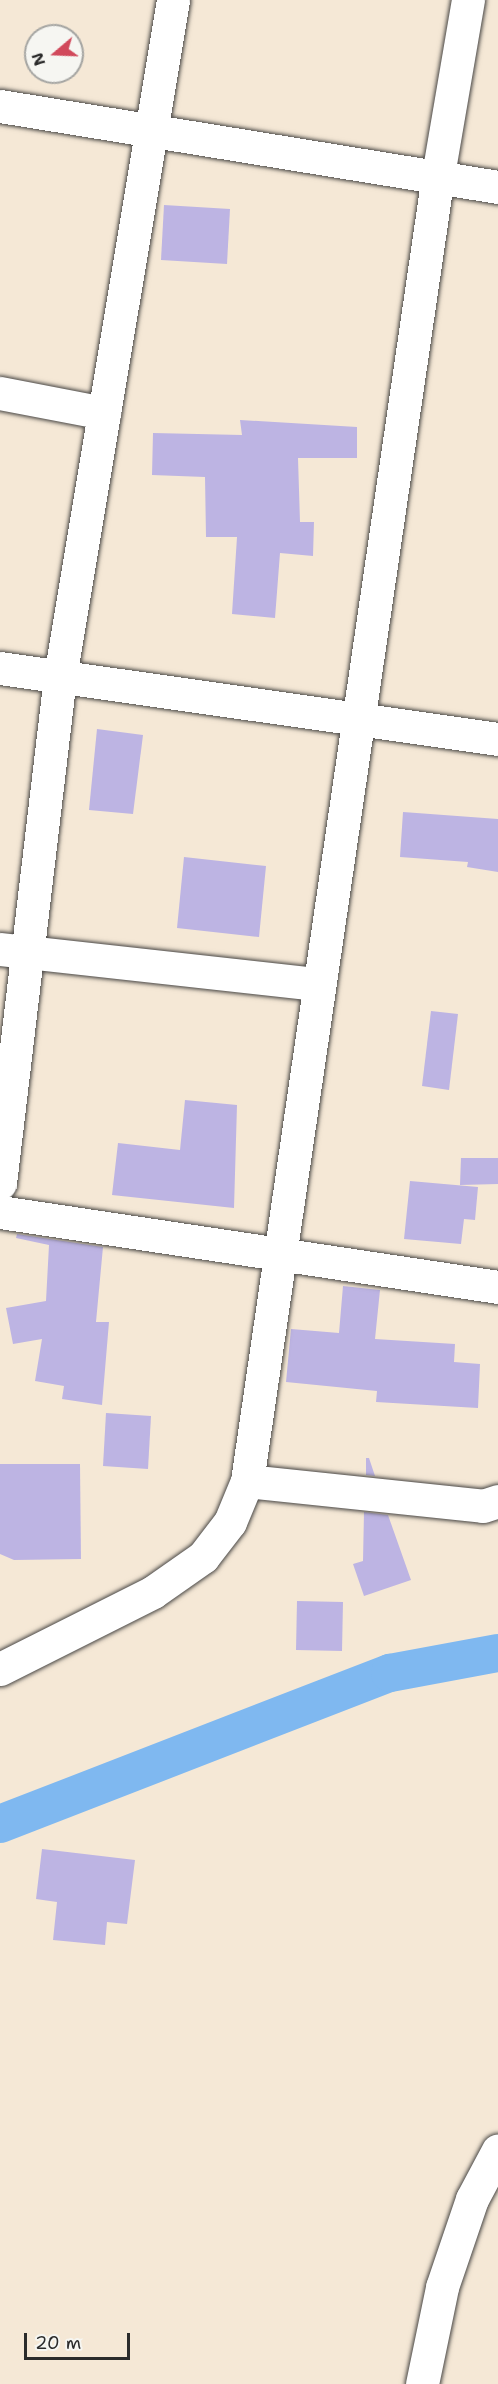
<!DOCTYPE html>
<style>
body{margin:0}
#map{position:relative;width:498px;height:2384px;overflow:hidden;background:#f5e8d6;font-family:"Shantell Sans",sans-serif}
div>[style]{position:absolute}
.canal>*{height:38px;margin:-19px;padding:0 19px;transform-origin:19px;border-radius:19px;background:#7fb8f0}
.building>*{inset:0;background:#bdb4e3}
.roads{filter:drop-shadow(0 0 2px #494745) drop-shadow(0 0 2px #494745)}
.minor>*{height:33px;margin:-16.5px;padding:0 16.5px;transform-origin:16.5px;border-radius:16.5px;background:#fff}
span{translate:-50% -50%;white-space:nowrap;text-align:center;line-height:1.15;-webkit-text-stroke:4.5px #f6f6f2;paint-order:stroke}
.north{position:absolute;left:24px;top:24px;width:60px;height:60px;box-sizing:border-box;background:#f6f6f2;border:2px solid #a5a5a2;border-radius:50%;rotate:251deg;font-size:16px;font-weight:700;line-height:24px;text-align:center;color:#2b2b2b}
.north::after{content:'';display:block;margin:auto;width:21px;height:27px;background:#d1495b;clip-path:polygon(50% 0,100% 100%,50% 72%,0 100%)}
.scale{position:absolute;left:24px;top:2333px;width:106px;height:27px;box-sizing:border-box;border:3px solid #2b2b2b;border-top:0;padding-left:8px;font-size:18px;line-height:21px;white-space:nowrap;color:#2b2b2b;-webkit-text-stroke:4px #f6f6f2;paint-order:stroke}
</style>
<div id="map">
<div class="canal">
<div style="left:0;top:1824px;width:418px;rotate:-21.2deg"></div>
<div style="left:390px;top:1673px;width:110px;rotate:-10.5deg"></div>
</div>
<div class="building">
<div style="clip-path:polygon(164px 205px,230px 209px,227px 264px,161px 260px)"></div>
<div style="clip-path:polygon(240px 420px,357px 427px,357px 458px,298px 458px,300px 522px,314px 522px,313px 556px,280px 553px,275px 618px,232px 614px,237px 537px,206px 537px,205px 477px,152px 475px,153px 433px,242px 435px)"></div>
<div style="clip-path:polygon(97px 729px,143px 735px,133px 814px,89px 810px)"></div>
<div style="clip-path:polygon(403px 812px,498px 819px,498px 872px,467px 867px,468px 862px,400px 857px)"></div>
<div style="clip-path:polygon(184px 857px,266px 866px,259px 937px,177px 928px)"></div>
<div style="clip-path:polygon(431px 1011px,458px 1014px,449px 1090px,422px 1086px)"></div>
<div style="clip-path:polygon(185px 1100px,237px 1105px,234px 1208px,112px 1195px,118px 1143px,180px 1150px)"></div>
<div style="clip-path:polygon(461px 1158px,498px 1158px,498px 1184px,460px 1185px)"></div>
<div style="clip-path:polygon(410px 1181px,478px 1187px,475px 1220px,464px 1219px,461px 1244px,404px 1239px)"></div>
<div style="clip-path:polygon(17px 1234px,103px 1247px,96px 1322px,109px 1322px,102px 1405px,62px 1399px,64px 1386px,35px 1381px,42px 1339px,13px 1344px,6px 1308px,46px 1301px,49px 1245px,16px 1238px)"></div>
<div style="clip-path:polygon(343px 1286px,380px 1290px,375px 1339px,455px 1344px,454px 1362px,480px 1364px,478px 1408px,376px 1402px,377px 1391px,286px 1382px,291px 1329px,339px 1333px)"></div>
<div style="clip-path:polygon(106px 1413px,151px 1416px,148px 1469px,103px 1466px)"></div>
<div style="clip-path:polygon(366px 1458px,369px 1458px,375px 1476px,366px 1475px)"></div>
<div style="clip-path:polygon(0 1464px,80px 1464px,81px 1559px,14px 1560px,0 1554px)"></div>
<div style="clip-path:polygon(364px 1512px,388px 1515px,411px 1580px,364px 1596px,353px 1564px,363px 1561px)"></div>
<div style="clip-path:polygon(297px 1601px,343px 1602px,342px 1651px,296px 1650px)"></div>
<div style="clip-path:polygon(42px 1849px,135px 1860px,127px 1924px,107px 1922px,105px 1945px,53px 1940px,57px 1902px,36px 1899px)"></div>
</div>
<div class="roads">
<div class="minor">
<div style="left:0;top:106px;width:505px;rotate:9.24deg"></div>
<div style="left:0;top:393px;width:106px;rotate:10.9deg"></div>
<div style="left:0;top:668px;width:503px;rotate:8.11deg"></div>
<div style="left:0;top:949px;width:321px;rotate:6.3deg"></div>
<div style="left:0;top:1183px;width:510px;rotate:-83.24deg"></div>
<div style="left:60px;top:677px;width:686px;rotate:-80.52deg"></div>
<div style="left:0;top:1212px;width:504px;rotate:8.56deg"></div>
<div style="left:247px;top:1481px;width:237px;rotate:6deg"></div>
<div style="left:483px;top:1506px;width:16px;rotate:-18deg"></div>
<div style="left:0;top:1669px;width:171px;rotate:-26.7deg"></div>
<div style="left:153px;top:1592px;width:61px;rotate:-35deg"></div>
<div style="left:203px;top:1557px;width:44px;rotate:-52.4deg"></div>
<div style="left:230px;top:1522px;width:44px;rotate:-67.5deg"></div>
<div style="left:247px;top:1481px;width:1314px;rotate:-81.68deg"></div>
<div style="left:437px;top:181px;width:184px;rotate:-80.3deg"></div>
<div style="left:422px;top:2384px;width:99px;rotate:-78.3deg"></div>
<div style="left:442px;top:2287px;width:93px;rotate:-71.2deg"></div>
<div style="left:472px;top:2199px;width:55px;rotate:-62deg"></div>
</div>
</div>
<div class="north">N</div>
<div class="scale">20 m</div>
</div>
